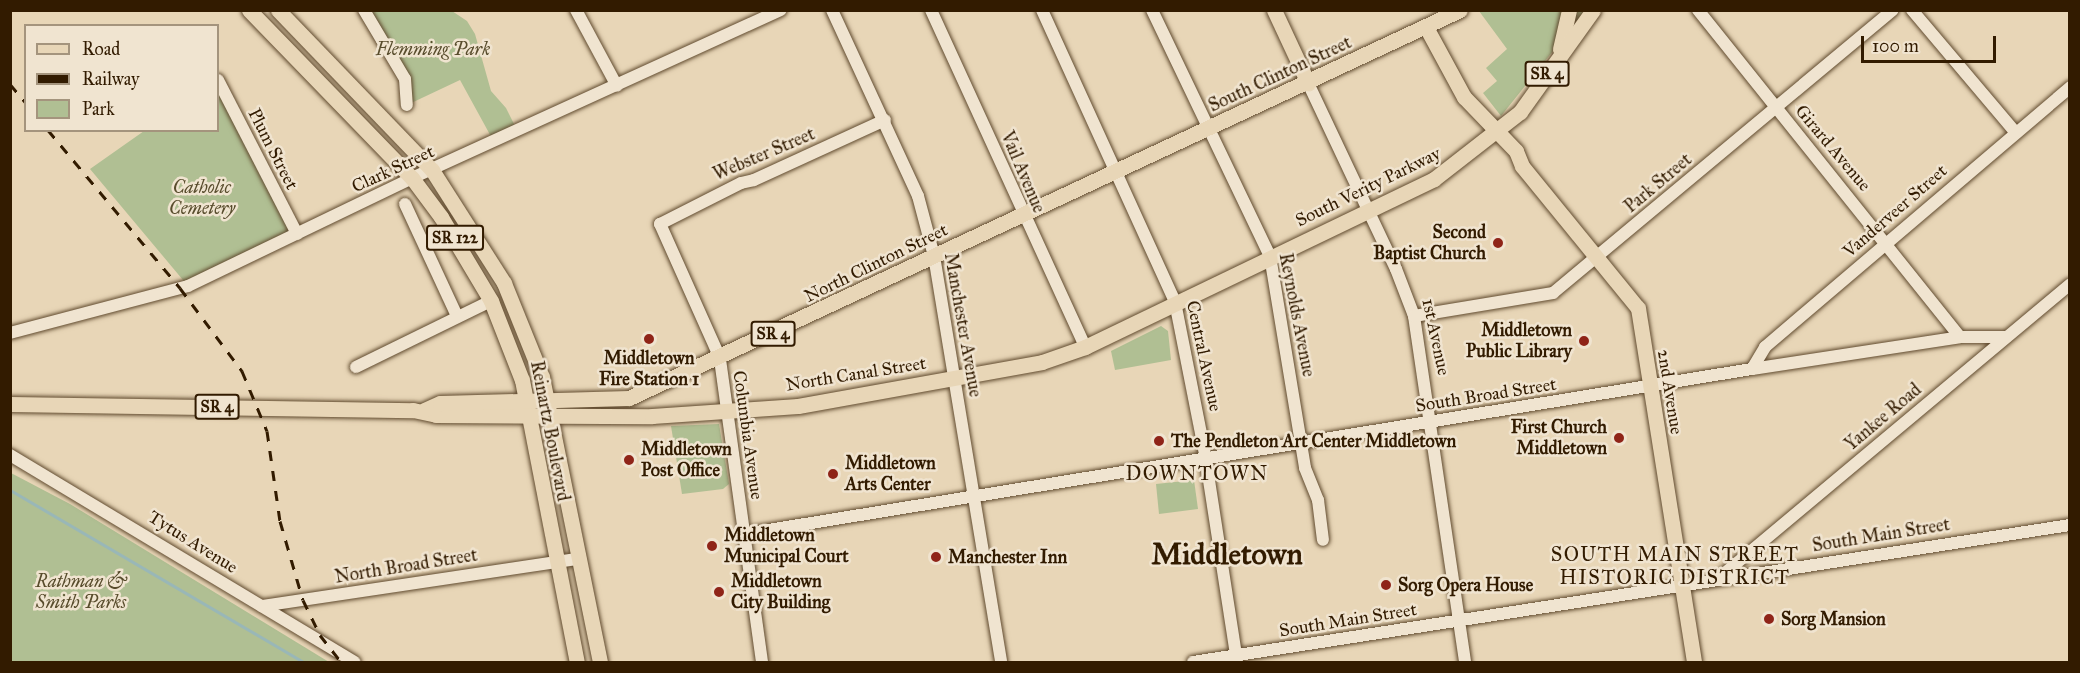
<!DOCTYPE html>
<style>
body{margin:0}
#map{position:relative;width:2080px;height:673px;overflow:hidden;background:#e8d6b7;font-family:"IM FELL Great Primer",serif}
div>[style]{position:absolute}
.green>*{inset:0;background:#b0bf93}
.stream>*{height:3px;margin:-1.5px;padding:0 1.5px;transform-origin:1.5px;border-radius:1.5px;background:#99b7b7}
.roads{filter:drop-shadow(0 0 2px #604a2e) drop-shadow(0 0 2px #604a2e)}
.minor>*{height:12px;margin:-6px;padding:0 6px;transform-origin:6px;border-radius:6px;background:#f0e4d0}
.major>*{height:15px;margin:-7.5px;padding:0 7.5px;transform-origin:7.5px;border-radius:7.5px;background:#e8d6b7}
.rail>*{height:3px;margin-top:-1.5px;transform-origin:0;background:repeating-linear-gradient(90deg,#321b00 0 10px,transparent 0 20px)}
.dots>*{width:16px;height:16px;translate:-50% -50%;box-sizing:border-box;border:3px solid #f0e4d0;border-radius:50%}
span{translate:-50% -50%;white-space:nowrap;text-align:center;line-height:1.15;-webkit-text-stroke:5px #f0e4d0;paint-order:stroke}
.shield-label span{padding:2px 4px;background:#f0e4d0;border:2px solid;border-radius:4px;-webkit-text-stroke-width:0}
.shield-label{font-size:16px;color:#321b00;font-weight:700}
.park-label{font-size:18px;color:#584c2c;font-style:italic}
.street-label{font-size:18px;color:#321b00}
.poi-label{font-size:18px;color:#321b00;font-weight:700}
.right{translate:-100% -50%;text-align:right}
.left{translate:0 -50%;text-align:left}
.neighbourhood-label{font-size:20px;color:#321b00;letter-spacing:1.5px}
.town-label{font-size:30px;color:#321b00;font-weight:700}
.frame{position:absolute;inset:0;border:12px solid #321b00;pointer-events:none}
.legend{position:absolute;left:24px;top:24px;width:195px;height:108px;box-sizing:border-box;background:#f0e4d0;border:2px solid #a4947d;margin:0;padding:8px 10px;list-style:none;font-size:18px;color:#321b00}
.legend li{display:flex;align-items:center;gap:12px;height:30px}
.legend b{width:30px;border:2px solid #a4947d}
.scale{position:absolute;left:1861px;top:36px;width:135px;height:27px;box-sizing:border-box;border:3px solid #321b00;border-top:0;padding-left:8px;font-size:18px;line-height:21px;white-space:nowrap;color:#321b00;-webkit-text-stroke:4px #f0e4d0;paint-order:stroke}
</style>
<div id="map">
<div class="green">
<div style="clip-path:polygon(364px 11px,452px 11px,467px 21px,475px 34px,491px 91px,506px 108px,518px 132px,494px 142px,460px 80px,407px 105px,409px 90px)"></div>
<div style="clip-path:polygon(1479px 11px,1585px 11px,1501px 116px,1483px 93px,1497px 81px,1486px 68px,1507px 49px)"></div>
<div style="clip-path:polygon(218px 80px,297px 234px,188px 286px,90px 169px,144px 131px,218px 130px)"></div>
<div style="clip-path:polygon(1161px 326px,1168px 331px,1171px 360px,1115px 370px,1111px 351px)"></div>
<div style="clip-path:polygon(719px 424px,729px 484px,723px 489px,682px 494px,671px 426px)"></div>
<div style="clip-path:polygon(11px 473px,70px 504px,329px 662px,11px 662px)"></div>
<div style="clip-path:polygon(1194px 480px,1198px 509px,1159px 514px,1156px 484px)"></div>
</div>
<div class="stream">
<div style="left:10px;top:490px;width:340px;rotate:30.4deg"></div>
</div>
<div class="roads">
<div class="minor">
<div style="left:364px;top:10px;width:80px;rotate:59.3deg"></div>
<div style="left:405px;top:79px;width:26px;rotate:86deg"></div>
<div style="left:576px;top:10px;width:86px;rotate:61.7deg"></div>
<div style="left:832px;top:10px;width:205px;rotate:65.2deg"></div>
<div style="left:918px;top:196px;width:62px;rotate:75.1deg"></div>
<div style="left:934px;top:256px;width:411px;rotate:80.6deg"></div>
<div style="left:931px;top:10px;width:371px;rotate:65.4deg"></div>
<div style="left:1042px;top:10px;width:321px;rotate:65.5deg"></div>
<div style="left:1175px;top:302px;width:149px;rotate:78.8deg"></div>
<div style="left:1204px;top:448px;width:216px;rotate:81.2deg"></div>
<div style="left:1152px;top:10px;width:273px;rotate:64.4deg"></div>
<div style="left:1270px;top:256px;width:215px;rotate:80.6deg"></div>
<div style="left:1305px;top:468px;width:35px;rotate:68deg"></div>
<div style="left:1318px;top:500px;width:40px;rotate:82.9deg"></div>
<div style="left:1698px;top:10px;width:419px;rotate:51.3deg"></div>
<div style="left:1912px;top:10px;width:160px;rotate:49.8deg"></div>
<div style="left:218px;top:80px;width:173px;rotate:62.8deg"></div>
<div style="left:1308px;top:83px;width:206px;rotate:64.7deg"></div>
<div style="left:1396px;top:269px;width:50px;rotate:69deg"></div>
<div style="left:1414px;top:316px;width:350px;rotate:81.6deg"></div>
<div style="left:405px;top:204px;width:123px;rotate:65.1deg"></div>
<div style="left:1414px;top:316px;width:141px;rotate:-9.4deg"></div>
<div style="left:1553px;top:293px;width:442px;rotate:-39.8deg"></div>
<div style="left:10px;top:333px;width:184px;rotate:-14.8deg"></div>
<div style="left:188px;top:286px;width:249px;rotate:-25.7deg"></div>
<div style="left:412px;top:178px;width:405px;rotate:-24.5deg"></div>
<div style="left:356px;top:367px;width:150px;rotate:-26.1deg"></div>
<div style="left:1752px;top:369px;width:26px;rotate:-59deg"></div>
<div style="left:1765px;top:347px;width:401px;rotate:-40.4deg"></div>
<div style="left:10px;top:455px;width:402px;rotate:31deg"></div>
<div style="left:744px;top:534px;width:1021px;rotate:-9.3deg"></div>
<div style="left:1752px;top:369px;width:210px;rotate:-8.7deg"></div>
<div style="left:1960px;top:337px;width:46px"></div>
<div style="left:1720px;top:577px;width:456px;rotate:-39.9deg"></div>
<div style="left:262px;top:606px;width:317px;rotate:-8.5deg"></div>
<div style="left:762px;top:662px;width:307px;rotate:-97.9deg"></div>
<div style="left:720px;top:358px;width:147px;rotate:-114.1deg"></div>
<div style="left:660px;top:224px;width:91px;rotate:-26.8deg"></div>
<div style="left:741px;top:183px;width:13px;rotate:-13deg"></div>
<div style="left:754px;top:180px;width:144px;rotate:-24.6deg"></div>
<div style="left:1193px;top:662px;width:888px;rotate:-8.88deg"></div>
</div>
<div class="major">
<div style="left:249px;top:10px;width:234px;rotate:45.9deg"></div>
<div style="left:412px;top:178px;width:49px;rotate:53.4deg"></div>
<div style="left:441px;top:217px;width:98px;rotate:59.2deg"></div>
<div style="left:491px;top:301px;width:85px;rotate:68.6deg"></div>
<div style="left:522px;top:380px;width:287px;rotate:79deg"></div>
<div style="left:278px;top:10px;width:222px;rotate:46.1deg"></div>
<div style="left:432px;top:170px;width:134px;rotate:57.5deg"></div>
<div style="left:504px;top:283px;width:101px;rotate:68deg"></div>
<div style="left:542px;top:377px;width:291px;rotate:78.5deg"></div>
<div style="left:1274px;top:10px;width:81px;rotate:65deg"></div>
<div style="left:1426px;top:27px;width:80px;rotate:61.5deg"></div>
<div style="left:1464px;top:97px;width:75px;rotate:46.1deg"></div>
<div style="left:1516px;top:151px;width:16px;rotate:68deg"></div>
<div style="left:1522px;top:166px;width:183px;rotate:50.8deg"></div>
<div style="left:1638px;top:308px;width:358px;rotate:81deg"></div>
<div style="left:1560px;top:49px;width:40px;rotate:-77deg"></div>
<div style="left:10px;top:404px;width:403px;rotate:0.9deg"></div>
<div style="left:413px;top:410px;width:24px;rotate:12deg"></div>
<div style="left:436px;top:415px;width:216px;rotate:0.3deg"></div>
<div style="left:652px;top:416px;width:146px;rotate:-3.9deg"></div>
<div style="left:798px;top:406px;width:248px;rotate:-10.2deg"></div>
<div style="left:1042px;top:362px;width:46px;rotate:-19.2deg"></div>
<div style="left:1085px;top:347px;width:387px;rotate:-25.7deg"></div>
<div style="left:1434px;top:179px;width:109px;rotate:-37.9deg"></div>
<div style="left:1520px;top:112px;width:125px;rotate:-54.4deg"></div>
<div style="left:424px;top:410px;width:17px;rotate:-24deg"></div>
<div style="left:440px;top:403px;width:189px;rotate:-1.5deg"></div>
<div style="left:629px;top:398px;width:917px;rotate:-25.03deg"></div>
</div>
</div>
<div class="rail">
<div style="left:10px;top:84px;width:25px;rotate:50deg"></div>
<div style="left:48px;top:130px;width:206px;rotate:50.1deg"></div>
<div style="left:180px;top:288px;width:104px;rotate:53.2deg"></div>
<div style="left:242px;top:371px;width:65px;rotate:67.4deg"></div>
<div style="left:267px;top:431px;width:91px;rotate:81.8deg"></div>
<div style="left:280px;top:521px;width:82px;rotate:73.8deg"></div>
<div style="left:303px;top:600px;width:39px;rotate:64deg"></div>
<div style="left:320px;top:635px;width:34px;rotate:52deg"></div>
</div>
<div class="dots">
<div style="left:1498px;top:243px;background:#8f2418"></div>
<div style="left:649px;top:339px;background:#8f2418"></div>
<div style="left:1584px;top:341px;background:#8f2418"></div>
<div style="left:1619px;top:438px;background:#8f2418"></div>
<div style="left:1159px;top:441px;background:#8f2418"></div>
<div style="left:629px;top:460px;background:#8f2418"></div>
<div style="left:833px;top:474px;background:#8f2418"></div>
<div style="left:712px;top:546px;background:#8f2418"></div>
<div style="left:936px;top:557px;background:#8f2418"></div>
<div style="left:1386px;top:585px;background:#8f2418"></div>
<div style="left:719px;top:592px;background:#8f2418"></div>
<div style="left:1769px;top:619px;background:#8f2418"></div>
</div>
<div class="shield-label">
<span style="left:1547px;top:74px">SR 4</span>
<span style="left:455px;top:238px">SR 122</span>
<span style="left:773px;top:334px">SR 4</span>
<span style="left:217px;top:407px">SR 4</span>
</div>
<div class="park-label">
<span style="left:433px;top:49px">Flemming Park</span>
<span style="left:202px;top:198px">Catholic<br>Cemetery</span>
<span style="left:81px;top:592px">Rathman &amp;<br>Smith Parks</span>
</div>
<div class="street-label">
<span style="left:1280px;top:74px;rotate:-25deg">South Clinton Street</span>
<span style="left:1833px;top:148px;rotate:50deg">Girard Avenue</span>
<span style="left:273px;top:149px;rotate:63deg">Plum Street</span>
<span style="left:764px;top:154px;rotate:-23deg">Webster Street</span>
<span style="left:393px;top:169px;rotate:-25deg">Clark Street</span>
<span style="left:1023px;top:172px;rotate:67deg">Vail Avenue</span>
<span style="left:1658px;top:183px;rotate:-40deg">Park Street</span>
<span style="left:1368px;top:187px;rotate:-26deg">South Verity Parkway</span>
<span style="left:1895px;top:211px;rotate:-41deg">Vanderveer Street</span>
<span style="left:876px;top:263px;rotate:-26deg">North Clinton Street</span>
<span style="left:1297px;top:315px;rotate:79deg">Reynolds Avenue</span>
<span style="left:963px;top:325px;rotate:80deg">Manchester Avenue</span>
<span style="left:1436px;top:337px;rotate:78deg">1st Avenue</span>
<span style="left:1204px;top:356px;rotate:78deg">Central Avenue</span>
<span style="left:856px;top:374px;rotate:-9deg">North Canal Street</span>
<span style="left:1670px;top:392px;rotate:81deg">2nd Avenue</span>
<span style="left:1486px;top:395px;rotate:-9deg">South Broad Street</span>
<span style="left:1883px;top:417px;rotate:-40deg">Yankee Road</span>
<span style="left:550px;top:431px;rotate:79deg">Reinartz Boulevard</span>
<span style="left:748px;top:435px;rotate:82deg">Columbia Avenue</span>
<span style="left:1881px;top:535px;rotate:-9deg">South Main Street</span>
<span style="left:193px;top:542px;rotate:32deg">Tytus Avenue</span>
<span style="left:406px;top:566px;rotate:-9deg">North Broad Street</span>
<span style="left:1348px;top:620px;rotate:-9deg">South Main Street</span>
</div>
<div class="poi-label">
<span class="right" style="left:1486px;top:243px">Second<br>Baptist Church</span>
<span class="right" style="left:1572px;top:341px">Middletown<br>Public Library</span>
<span style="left:649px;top:369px">Middletown<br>Fire Station 1</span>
<span class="right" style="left:1607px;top:438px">First Church<br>Middletown</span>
<span class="left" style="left:1171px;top:441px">The Pendleton Art Center Middletown</span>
<span class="left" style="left:641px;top:460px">Middletown<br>Post Office</span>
<span class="left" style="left:845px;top:474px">Middletown<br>Arts Center</span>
<span class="left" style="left:724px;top:546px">Middletown<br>Municipal Court</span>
<span class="left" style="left:948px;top:557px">Manchester Inn</span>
<span class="left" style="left:731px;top:592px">Middletown<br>City Building</span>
<span class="left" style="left:1398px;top:585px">Sorg Opera House</span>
<span class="left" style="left:1781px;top:619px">Sorg Mansion</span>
</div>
<div class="neighbourhood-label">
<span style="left:1197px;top:473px">DOWNTOWN</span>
<span style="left:1675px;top:566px">SOUTH MAIN STREET<br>HISTORIC DISTRICT</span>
</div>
<div class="town-label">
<span style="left:1227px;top:554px">Middletown</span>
</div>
<div class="frame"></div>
<ul class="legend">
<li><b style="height:8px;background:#e8d6b7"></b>Road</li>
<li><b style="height:8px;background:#321b00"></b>Railway</li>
<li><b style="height:16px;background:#b0bf93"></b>Park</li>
</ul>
<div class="scale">100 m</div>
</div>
